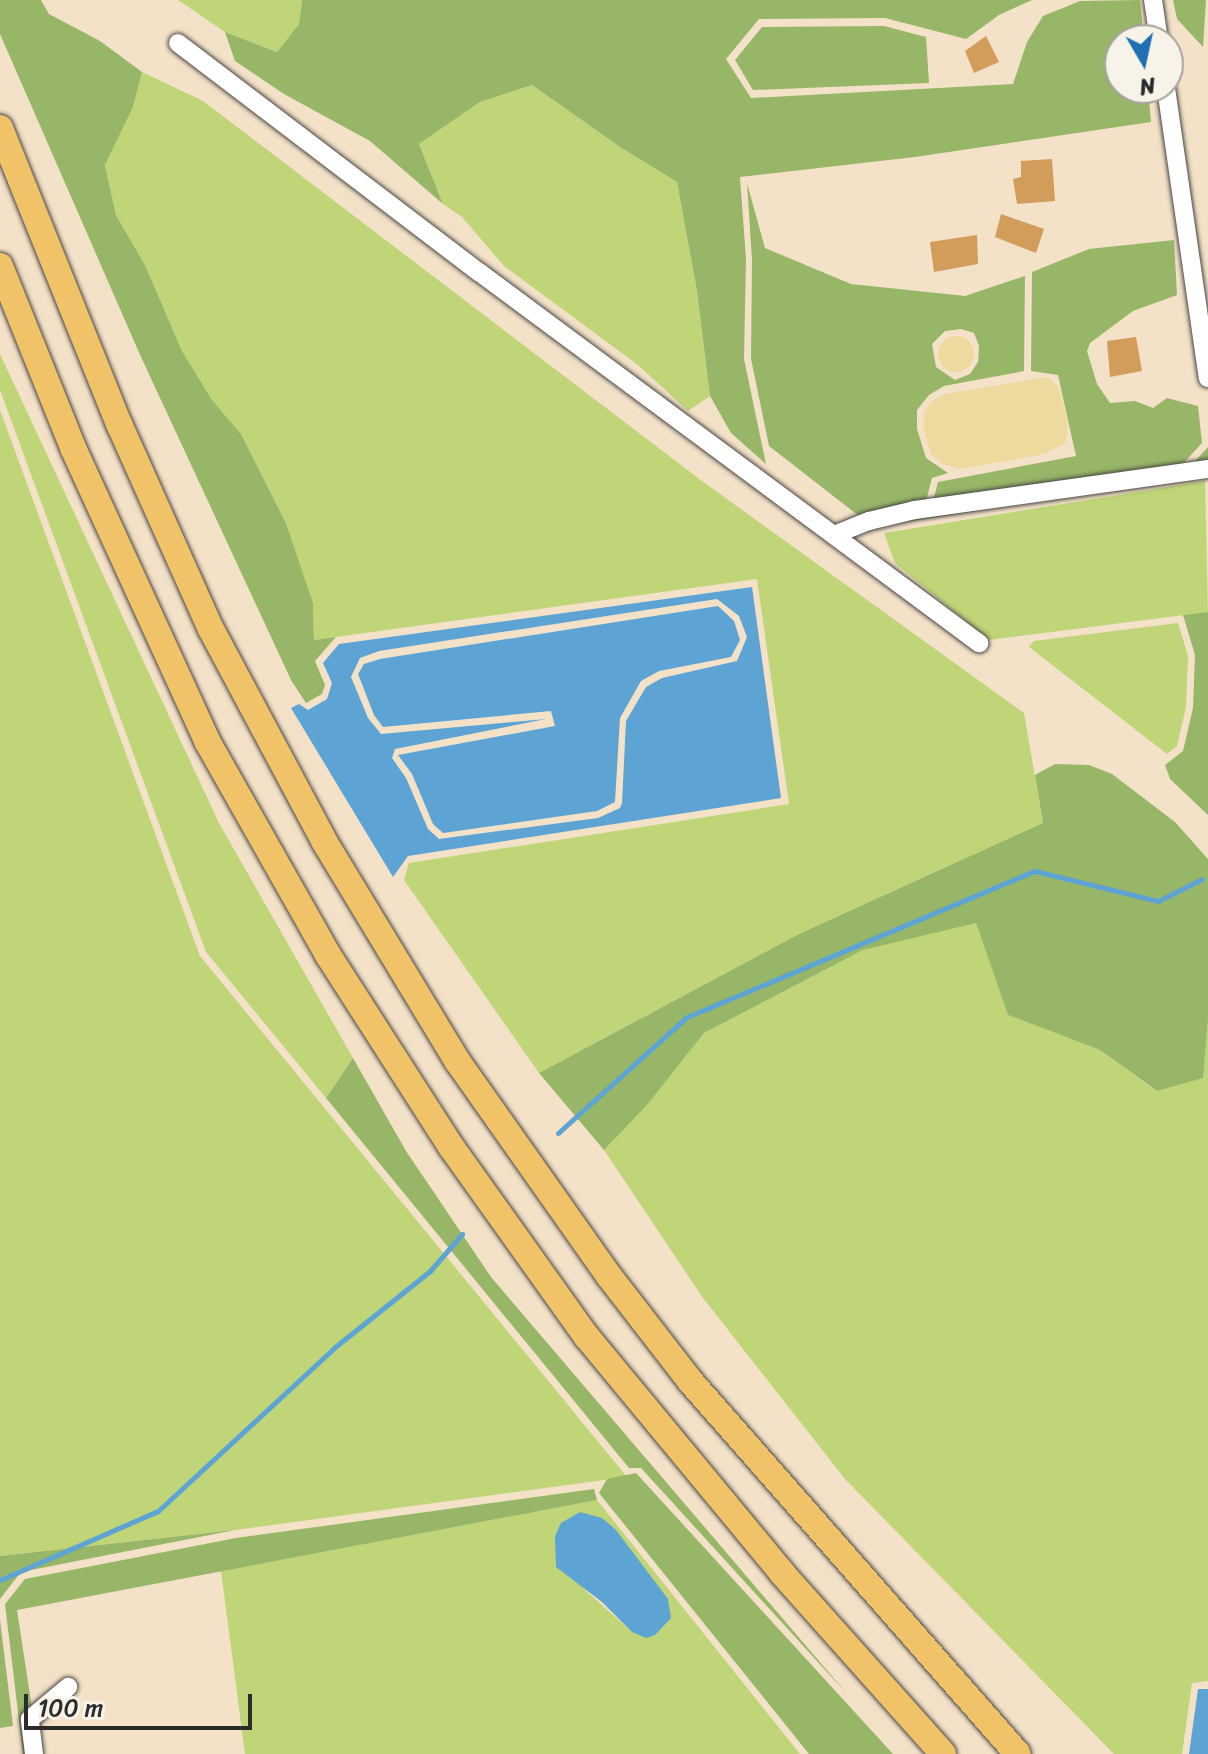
<!DOCTYPE html>
<style>
body{margin:0}
#map{position:relative;width:1208px;height:1754px;overflow:hidden;background:#f4e2c8;font-family:Sriracha,sans-serif}
div>[style]{position:absolute}
.green>*{inset:0;background:#bfd578}
.forest>*{inset:0;background:#97b668}
.sand>*{inset:0;background:#eeda9e}
.round{border-radius:50%}
.water>*{inset:0;background:#5da3d3}
.stream>*{height:5px;margin:-2.5px;padding:0 2.5px;transform-origin:2.5px;border-radius:2.5px;background:#5da3d3}
.building>*{inset:0;background:#d29c5a}
.roads{filter:drop-shadow(0 0 2px #494643) drop-shadow(0 0 2px #494643)}
.minor>*{height:18px;margin:-9px;padding:0 9px;transform-origin:9px;border-radius:9px;background:#fff}
.highway>*{height:26px;margin:-13px;padding:0 13px;transform-origin:13px;border-radius:13px;background:#f1c369}
span{translate:-50% -50%;white-space:nowrap;text-align:center;line-height:1.15;-webkit-text-stroke:6px #f7f3e8;paint-order:stroke}
.north{position:absolute;left:1104px;top:24px;width:80px;height:80px;box-sizing:border-box;background:#f7f3e8;border:2px solid #a5a39c;border-radius:50%;rotate:171deg;font-size:22px;font-weight:700;line-height:32px;text-align:center;color:#2b2b2b}
.north::after{content:'';display:block;margin:auto;width:28px;height:36px;background:#1f6fb2;clip-path:polygon(50% 0,100% 100%,50% 72%,0 100%)}
.scale{position:absolute;left:24px;top:1694px;width:228px;height:36px;box-sizing:border-box;border:4px solid #2b2b2b;border-top:0;padding-left:10px;font-size:24px;line-height:28px;white-space:nowrap;color:#2b2b2b;-webkit-text-stroke:6px #f7f3e8;paint-order:stroke}
</style>
<div id="map">
<div class="green">
<div style="clip-path:polygon(178px 0,302px 0,299px 24px,277px 52px,225px 32px)"></div>
<div style="clip-path:polygon(142px 72px,203px 101px,702px 481px,1024px 713px,1043px 823px,799px 934px,539px 1073px,404px 880px,409px 863px,789px 804px,757px 579px,314px 640px,313px 603px,286px 523px,241px 434px,212px 400px,182px 351px,146px 267px,116px 215px,105px 165px,133px 107px)"></div>
<div style="clip-path:polygon(532px 85px,620px 147px,677px 182px,697px 291px,710px 396px,688px 411px,638px 365px,504px 266px,462px 217px,443px 204px,419px 144px,480px 102px)"></div>
<div style="clip-path:polygon(0 354px,219px 823px,353px 1058px,326px 1098px,206px 952px,0 390px)"></div>
<div style="clip-path:polygon(0 410px,200px 956px,627px 1477px,235px 1530px,0 1556px)"></div>
<div style="clip-path:polygon(1205px 481px,1208px 612px,989px 640px,895px 563px,884px 533px)"></div>
<div style="clip-path:polygon(1178px 623px,1188px 656px,1186px 707px,1177px 746px,1167px 754px,1029px 647px,1034px 641px)"></div>
<div style="clip-path:polygon(976px 922px,1008px 1015px,1100px 1050px,1156px 1091px,1208px 1018px,1208px 1681px,1192px 1683px,1182px 1754px,1114px 1754px,845px 1479px,703px 1298px,604px 1150px,648px 1104px,704px 1033px,863px 950px)"></div>
<div style="clip-path:polygon(evenodd,597px 1500px,800px 1754px,245px 1754px,221px 1571px,597px 1500px,616px 1530px,654px 1582px,632px 1632px,583px 1588px,616px 1530px)"></div>
</div>
<div class="forest">
<div style="clip-path:polygon(0 0,41px 0,49px 14px,100px 41px,142px 72px,133px 107px,105px 165px,116px 215px,146px 267px,182px 351px,212px 400px,241px 434px,286px 523px,313px 603px,314px 640px,336px 637px,315px 661px,325px 685px,322px 694px,306px 703px,291px 680px,141px 357px,0 34px)"></div>
<div style="clip-path:polygon(302px 0,1032px 0,999px 15px,966px 39px,885px 18px,759px 19px,726px 59px,751px 98px,1013px 84px,1027px 42px,1043px 16px,1080px 1px,1140px 0,1144px 40px,1120px 40px,1120px 88px,1148px 88px,1151px 122px,915px 157px,740px 177px,746px 259px,744px 359px,766px 464px,731px 433px,710px 396px,697px 291px,677px 182px,620px 147px,532px 85px,480px 102px,419px 144px,443px 204px,370px 141px,284px 94px,235px 61px,225px 32px,277px 52px,299px 24px)"></div>
<div style="clip-path:polygon(1173px 0,1206px 0,1203px 47px,1177px 19px)"></div>
<div style="clip-path:polygon(884px 26px,926px 37px,929px 83px,753px 90px,735px 60px,762px 27px)"></div>
<div style="clip-path:polygon(evenodd,747px 183px,765px 248px,851px 284px,965px 296px,1025px 276px,1024px 371px,944px 386px,929px 395px,917px 410px,917px 429px,926px 458px,948px 473px,932px 478px,926px 501px,1187px 470px,1208px 447px,1208px 474px,882px 526px,877px 530px,769px 446px,751px 359px,752px 260px,747px 183px,961px 329px,974px 333px,979px 346px,978px 362px,970px 374px,955px 380px,936px 367px,932px 344px,945px 331px,961px 329px)"></div>
<div style="clip-path:polygon(1174px 240px,1177px 295px,1133px 311px,1090px 343px,1087px 351px,1097px 384px,1110px 403px,1135px 401px,1153px 408px,1167px 398px,1198px 406px,1202px 443px,1182px 465px,933px 501px,938px 482px,1076px 456px,1058px 375px,1031px 371px,1032px 272px,1089px 249px)"></div>
<div style="clip-path:polygon(1208px 612px,1208px 815px,1170px 779px,1165px 765px,1183px 751px,1193px 708px,1195px 655px,1183px 615px)"></div>
<div style="clip-path:polygon(1055px 764px,1089px 765px,1112px 774px,1175px 822px,1208px 859px,1208px 1018px,1203px 1078px,1157px 1091px,1100px 1050px,1008px 1015px,976px 923px,863px 950px,704px 1033px,648px 1104px,604px 1150px,539px 1073px,799px 934px,1043px 823px,1035px 775px)"></div>
<div style="clip-path:polygon(353px 1058px,406px 1151px,491px 1277px,848px 1695px,641px 1468px,629px 1468px,326px 1098px)"></div>
<div style="clip-path:polygon(636px 1473px,893px 1754px,809px 1754px,599px 1493px,607px 1479px)"></div>
<div style="clip-path:polygon(594px 1489px,597px 1500px,17px 1610px,39px 1754px,23px 1754px,5px 1604px,25px 1579px,236px 1538px)"></div>
<div style="clip-path:polygon(235px 1530px,21px 1572px,0 1599px,0 1556px)"></div>
<div style="clip-path:polygon(0 1620px,13px 1726px,0 1728px)"></div>
</div>
<div class="sand">
<div class="round" style="left:938px;top:336px;width:36px;height:36px"></div>
<div style="clip-path:polygon(1048px 377px,1059px 388px,1068px 423px,1066px 442px,1045px 454px,960px 469px,943px 464px,931px 454px,923px 427px,924px 412px,932px 401px,946px 394px)"></div>
</div>
<div class="water">
<div style="clip-path:polygon(evenodd,752px 587px,781px 798px,408px 856px,393px 877px,291px 708px,299px 704px,308px 710px,327px 699px,332px 683px,323px 663px,339px 644px,752px 587px,717px 599px,739px 616px,747px 637px,737px 661px,662px 678px,646px 687px,626px 721px,622px 803px,620px 808px,598px 818px,439px 839px,428px 829px,406px 778px,392px 758px,395px 749px,546px 719px,381px 734px,368px 718px,351px 677px,360px 658px,379px 651px,717px 599px)"></div>
<div style="clip-path:polygon(718px 606px,734px 621px,740px 640px,731px 657px,659px 671px,641px 681px,620px 718px,615px 802px,597px 811px,443px 833px,433px 824px,412px 774px,398px 755px,555px 726px,551px 711px,383px 727px,374px 715px,358px 674px,364px 664px,380px 659px)"></div>
<div style="clip-path:polygon(580px 1512px,602px 1518px,616px 1530px,668px 1599px,671px 1618px,655px 1635px,646px 1638px,632px 1632px,602px 1602px,556px 1567px,555px 1536px,561px 1523px)"></div>
<div style="clip-path:polygon(1198px 1689px,1208px 1689px,1208px 1754px,1189px 1754px)"></div>
</div>
<div class="stream">
<div style="left:558px;top:1133px;width:173px;rotate:-42deg"></div>
<div style="left:687px;top:1017px;width:377px;rotate:-22.8deg"></div>
<div style="left:1035px;top:871px;width:127px;rotate:13.7deg"></div>
<div style="left:1158px;top:901px;width:49px;rotate:-26.6deg"></div>
<div style="left:0;top:1580px;width:172px;rotate:-23.6deg"></div>
<div style="left:158px;top:1511px;width:241px;rotate:-42.8deg"></div>
<div style="left:335px;top:1347px;width:122px;rotate:-38.7deg"></div>
<div style="left:430px;top:1271px;width:49px;rotate:-49.1deg"></div>
</div>
<div class="building">
<div style="clip-path:polygon(986px 36px,999px 62px,974px 73px,965px 51px)"></div>
<div style="clip-path:polygon(1052px 159px,1055px 201px,1017px 204px,1013px 179px,1021px 177px,1021px 161px)"></div>
<div style="clip-path:polygon(1001px 214px,1044px 229px,1036px 253px,995px 237px)"></div>
<div style="clip-path:polygon(977px 235px,978px 264px,934px 272px,930px 242px)"></div>
<div style="clip-path:polygon(1136px 337px,1142px 371px,1110px 377px,1107px 341px)"></div>
</div>
<div class="roads">
<div class="minor">
<div style="left:1153px;top:0;width:40px;rotate:81.5deg"></div>
<div style="left:178px;top:43px;width:378px;rotate:37.3deg"></div>
<div style="left:479px;top:272px;width:623px;rotate:36.58deg"></div>
<div style="left:1166px;top:88px;width:293px;rotate:81.8deg"></div>
<div style="left:834px;top:535px;width:38px;rotate:-22deg"></div>
<div style="left:869px;top:521px;width:47px;rotate:-13.4deg"></div>
<div style="left:915px;top:510px;width:296px;rotate:-8deg"></div>
<div style="left:34px;top:1754px;width:35px;rotate:-97deg"></div>
<div style="left:30px;top:1719px;width:50px;rotate:-40.1deg"></div>
</div>
<div class="highway">
<div style="left:0;top:128px;width:321px;rotate:68.1deg"></div>
<div style="left:120px;top:426px;width:222px;rotate:65.9deg"></div>
<div style="left:211px;top:629px;width:240px;rotate:61.9deg"></div>
<div style="left:324px;top:841px;width:258px;rotate:58.8deg"></div>
<div style="left:458px;top:1062px;width:262px;rotate:54.8deg"></div>
<div style="left:609px;top:1276px;width:134px;rotate:52.3deg"></div>
<div style="left:691px;top:1382px;width:495px;rotate:48.7deg"></div>
<div style="left:0;top:266px;width:198px;rotate:68.1deg"></div>
<div style="left:74px;top:450px;width:320px;rotate:65.4deg"></div>
<div style="left:207px;top:741px;width:246px;rotate:60.5deg"></div>
<div style="left:328px;top:955px;width:229px;rotate:57.3deg"></div>
<div style="left:452px;top:1148px;width:232px;rotate:54.5deg"></div>
<div style="left:587px;top:1337px;width:306px;rotate:50.4deg"></div>
<div style="left:782px;top:1573px;width:242px;rotate:48.3deg"></div>
</div>
</div>
<div class="north">N</div>
<div class="scale">100 m</div>
</div>
